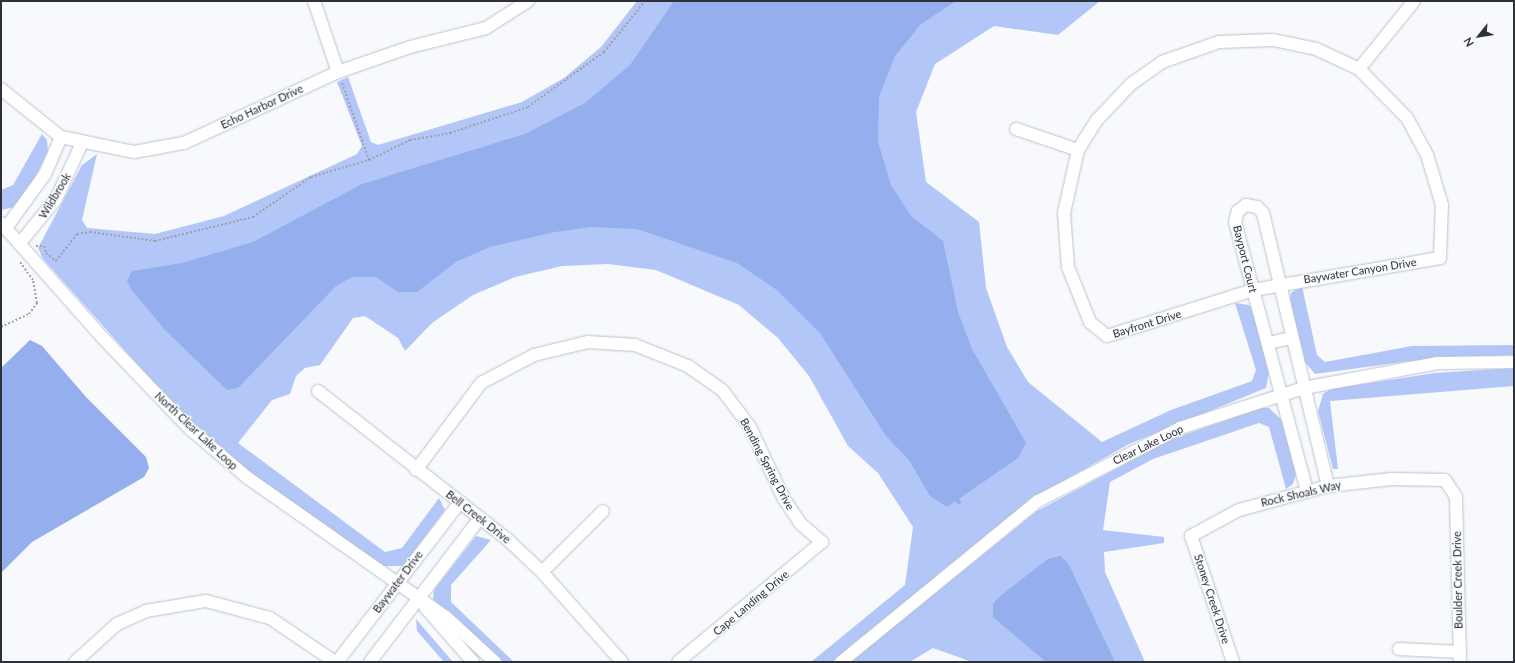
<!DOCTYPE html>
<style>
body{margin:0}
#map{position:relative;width:1515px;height:663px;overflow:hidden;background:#f7f9fc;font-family:Lato,sans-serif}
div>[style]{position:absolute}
.green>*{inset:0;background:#b2c6f7}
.water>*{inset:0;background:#95aeed}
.stream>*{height:3.5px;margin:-1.75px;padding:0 1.75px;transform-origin:1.75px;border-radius:1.75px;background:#95aeed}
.path>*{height:2px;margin-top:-1px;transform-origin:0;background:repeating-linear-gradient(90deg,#9fa1a5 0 2px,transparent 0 4px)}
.roads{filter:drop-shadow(0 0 1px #bbc2d0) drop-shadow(0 0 1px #bbc2d0)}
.minor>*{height:12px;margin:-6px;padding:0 6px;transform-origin:6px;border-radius:6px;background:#fff}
span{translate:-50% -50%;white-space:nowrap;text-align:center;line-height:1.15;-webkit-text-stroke:3px #f7f9fc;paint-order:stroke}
.street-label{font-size:11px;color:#2e3137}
.frame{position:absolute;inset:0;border:2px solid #2e3137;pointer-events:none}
.north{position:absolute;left:1459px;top:16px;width:40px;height:40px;-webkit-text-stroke:3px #f7f9fc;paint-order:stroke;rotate:240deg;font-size:11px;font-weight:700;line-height:16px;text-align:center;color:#2e3137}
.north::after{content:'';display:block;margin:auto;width:14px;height:18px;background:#2e3137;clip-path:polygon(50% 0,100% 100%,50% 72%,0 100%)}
</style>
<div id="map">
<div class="green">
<div style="clip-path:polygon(637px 1px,1100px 1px,1058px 35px,994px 26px,935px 64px,916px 112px,926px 182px,979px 222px,986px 288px,1007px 347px,1028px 382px,1102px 442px,1171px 410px,1252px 381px,1256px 370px,1235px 303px,1249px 305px,1254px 311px,1269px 372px,1266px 388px,1129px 444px,1067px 479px,1016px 512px,832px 662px,811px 662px,905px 585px,913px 527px,878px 473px,848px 446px,809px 376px,778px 338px,739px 305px,656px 270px,608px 264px,562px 266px,515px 277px,473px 295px,432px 323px,405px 351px,398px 338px,365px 316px,353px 318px,320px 365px,305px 368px,296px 376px,290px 394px,272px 400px,238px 443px,385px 552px,402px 548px,439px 498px,445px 510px,403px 566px,382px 566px,255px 477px,174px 405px,43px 259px,38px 248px,82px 165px,97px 154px,82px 220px,87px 228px,155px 234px,224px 216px,357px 154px,362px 146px,337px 82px,348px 77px,371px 142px,378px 145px,522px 102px,564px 78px,601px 47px)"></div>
<div style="clip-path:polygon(42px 134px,47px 140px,48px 152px,31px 185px,15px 207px,1px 210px,1px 190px,13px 185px)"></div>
<div style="clip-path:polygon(1302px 286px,1317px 355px,1325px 362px,1412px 346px,1514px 345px,1514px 355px,1410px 361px,1315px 374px,1305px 362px,1290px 301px,1291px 293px)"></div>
<div style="clip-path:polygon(1514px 368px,1514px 386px,1330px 401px,1338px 469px,1333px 469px,1318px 411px,1323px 394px,1331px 389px,1435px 373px)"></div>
<div style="clip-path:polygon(1261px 408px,1269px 408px,1282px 420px,1296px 475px,1293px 484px,1286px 489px,1269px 427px,1259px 423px,1153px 459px,1110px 482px,1103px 530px,1164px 537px,1164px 543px,1104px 552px,1105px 572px,1145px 662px,972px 662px,933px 648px,910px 662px,850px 662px,1037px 511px,1172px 439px)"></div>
<div style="clip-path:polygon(476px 536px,491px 540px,451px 585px,451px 602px,514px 662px,500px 662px,433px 599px,434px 590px)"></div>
<div style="clip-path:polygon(416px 619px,453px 662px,444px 662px,417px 631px)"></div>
</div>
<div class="water">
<div style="clip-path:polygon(674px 1px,956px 1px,921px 24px,895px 56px,879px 97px,878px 142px,891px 185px,911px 216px,943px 241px,958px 312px,972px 349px,1026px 443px,1018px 458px,947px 507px,930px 496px,909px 460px,886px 436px,820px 333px,777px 290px,737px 263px,637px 229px,591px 227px,555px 232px,490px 247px,456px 262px,417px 292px,398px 292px,376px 277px,352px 277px,336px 286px,238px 388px,227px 390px,166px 331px,131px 289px,127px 281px,132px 271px,182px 263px,253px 242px,362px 184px,525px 134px,585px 103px,630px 65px)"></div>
<div style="clip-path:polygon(30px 340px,42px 346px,86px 397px,146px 457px,149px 468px,144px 477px,32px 542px,1px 573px,1px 368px)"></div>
<div style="clip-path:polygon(1061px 556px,1069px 565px,1115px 662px,1046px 662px,993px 617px,993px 604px,999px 597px,1048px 559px)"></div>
</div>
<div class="stream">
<div style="left:956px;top:495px;width:8px;rotate:67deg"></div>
</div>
<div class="path">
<div style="left:342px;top:83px;width:82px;rotate:70.7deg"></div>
<div style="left:36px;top:246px;width:8px"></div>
<div style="left:44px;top:246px;width:7px;rotate:74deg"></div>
<div style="left:46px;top:253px;width:13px;rotate:39deg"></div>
<div style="left:56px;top:261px;width:34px;rotate:-52deg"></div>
<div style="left:77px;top:234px;width:13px;rotate:-9deg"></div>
<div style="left:90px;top:232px;width:66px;rotate:7.9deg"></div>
<div style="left:155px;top:241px;width:101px;rotate:-13.8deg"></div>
<div style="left:253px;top:217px;width:70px;rotate:-34.6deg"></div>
<div style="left:311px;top:177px;width:60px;rotate:-16.3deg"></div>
<div style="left:369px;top:160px;width:46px;rotate:-26deg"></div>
<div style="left:410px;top:140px;width:41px;rotate:-9.9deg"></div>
<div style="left:450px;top:133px;width:82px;rotate:-18.4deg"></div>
<div style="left:528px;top:107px;width:94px;rotate:-35.9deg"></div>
<div style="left:604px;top:52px;width:65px;rotate:-51.2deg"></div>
<div style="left:1px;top:327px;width:31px;rotate:-25deg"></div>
<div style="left:29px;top:314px;width:14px;rotate:-54deg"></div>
<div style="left:37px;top:303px;width:23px;rotate:-100deg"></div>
<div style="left:33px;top:280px;width:22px;rotate:-126deg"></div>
</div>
<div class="roads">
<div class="minor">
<div style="left:314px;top:1px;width:75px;rotate:71.3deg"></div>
<div style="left:1273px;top:40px;width:44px;rotate:11.8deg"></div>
<div style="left:1316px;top:49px;width:47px;rotate:24.9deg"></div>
<div style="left:1359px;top:69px;width:69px;rotate:45.6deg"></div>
<div style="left:1407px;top:118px;width:42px;rotate:61.6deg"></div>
<div style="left:1427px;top:155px;width:52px;rotate:73.3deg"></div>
<div style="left:1442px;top:205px;width:53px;rotate:92.2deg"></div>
<div style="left:1440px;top:258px;width:190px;rotate:170.3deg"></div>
<div style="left:1253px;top:290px;width:153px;rotate:162.5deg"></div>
<div style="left:1107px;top:336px;width:22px;rotate:-141deg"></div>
<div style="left:1090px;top:322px;width:59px;rotate:-111.8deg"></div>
<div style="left:1068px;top:267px;width:54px;rotate:-94.2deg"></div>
<div style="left:1064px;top:213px;width:65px;rotate:-77.5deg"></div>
<div style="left:1078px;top:150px;width:36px;rotate:-58deg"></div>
<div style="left:1097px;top:120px;width:50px;rotate:-46.6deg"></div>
<div style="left:1131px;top:84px;width:38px;rotate:-35deg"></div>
<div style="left:1162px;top:62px;width:60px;rotate:-19.3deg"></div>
<div style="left:1219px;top:42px;width:54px;rotate:-2.1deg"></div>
<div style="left:1359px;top:69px;width:87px;rotate:-51deg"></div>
<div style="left:1px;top:89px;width:77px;rotate:38.7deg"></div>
<div style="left:61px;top:137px;width:75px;rotate:11.6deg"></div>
<div style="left:134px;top:152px;width:51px;rotate:-10.2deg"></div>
<div style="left:184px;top:143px;width:170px;rotate:-24.8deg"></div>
<div style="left:338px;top:72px;width:76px;rotate:-19.1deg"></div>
<div style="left:410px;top:47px;width:78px;rotate:-14deg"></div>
<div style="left:486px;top:28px;width:50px;rotate:-32.7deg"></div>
<div style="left:1016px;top:129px;width:65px;rotate:18.7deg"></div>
<div style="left:1px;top:223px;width:152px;rotate:48.5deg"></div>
<div style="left:102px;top:337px;width:129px;rotate:46.3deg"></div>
<div style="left:191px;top:430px;width:75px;rotate:40.1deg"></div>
<div style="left:248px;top:478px;width:242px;rotate:35.1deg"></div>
<div style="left:446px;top:617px;width:67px;rotate:42.6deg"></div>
<div style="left:6px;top:228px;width:67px;rotate:-54.2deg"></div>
<div style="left:45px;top:174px;width:40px;rotate:-66.6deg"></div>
<div style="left:20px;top:243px;width:57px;rotate:-50.7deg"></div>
<div style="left:56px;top:199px;width:62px;rotate:-65.1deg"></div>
<div style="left:1269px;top:343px;width:23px;rotate:-13deg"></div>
<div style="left:318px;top:391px;width:240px;rotate:38.1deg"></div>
<div style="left:507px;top:539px;width:48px;rotate:43.3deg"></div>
<div style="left:542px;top:572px;width:120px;rotate:48.4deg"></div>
<div style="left:416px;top:470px;width:109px;rotate:-53.2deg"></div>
<div style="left:481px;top:383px;width:60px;rotate:-27.8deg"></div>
<div style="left:534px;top:355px;width:56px;rotate:-13.5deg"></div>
<div style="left:588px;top:342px;width:47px;rotate:3.7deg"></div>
<div style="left:635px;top:345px;width:57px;rotate:21.6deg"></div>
<div style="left:688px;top:366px;width:43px;rotate:35.5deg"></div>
<div style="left:723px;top:391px;width:45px;rotate:53.1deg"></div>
<div style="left:750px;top:427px;width:80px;rotate:64.7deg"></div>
<div style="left:784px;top:499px;width:30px;rotate:56deg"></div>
<div style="left:801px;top:524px;width:28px;rotate:41deg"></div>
<div style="left:822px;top:542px;width:187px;rotate:140.2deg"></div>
<div style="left:1307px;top:491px;width:278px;rotate:-105deg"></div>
<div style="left:1235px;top:222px;width:11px;rotate:-75deg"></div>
<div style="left:1238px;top:211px;width:10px;rotate:-37deg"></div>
<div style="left:1246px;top:205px;width:11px;rotate:10deg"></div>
<div style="left:1257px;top:207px;width:8px;rotate:45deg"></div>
<div style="left:1263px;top:213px;width:281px;rotate:76.6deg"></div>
<div style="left:542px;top:572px;width:86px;rotate:-45deg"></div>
<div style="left:425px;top:607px;width:73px;rotate:48.9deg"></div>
<div style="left:1399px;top:649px;width:61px;rotate:2.8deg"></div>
<div style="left:75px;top:662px;width:57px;rotate:-42.1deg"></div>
<div style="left:117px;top:624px;width:32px;rotate:-24deg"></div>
<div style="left:146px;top:611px;width:61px;rotate:-9.5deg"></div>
<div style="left:206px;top:601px;width:66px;rotate:14.9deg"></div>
<div style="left:270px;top:618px;width:78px;rotate:34.1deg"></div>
<div style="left:337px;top:662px;width:202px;rotate:-52.4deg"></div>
<div style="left:370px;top:662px;width:181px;rotate:-52.6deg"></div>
<div style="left:841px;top:662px;width:254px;rotate:-39.3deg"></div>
<div style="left:1038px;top:501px;width:160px;rotate:-27.2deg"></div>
<div style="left:1180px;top:428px;width:130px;rotate:-17.9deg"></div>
<div style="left:1304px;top:388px;width:136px;rotate:-10.6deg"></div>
<div style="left:1438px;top:363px;width:76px;rotate:-0.8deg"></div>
<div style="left:1233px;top:662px;width:133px;rotate:-108.4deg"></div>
<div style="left:1191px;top:536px;width:55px;rotate:-28.4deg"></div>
<div style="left:1239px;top:510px;width:92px;rotate:-15.1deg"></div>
<div style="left:1328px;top:486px;width:64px;rotate:-6.2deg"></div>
<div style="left:1392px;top:479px;width:53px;rotate:1.1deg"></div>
<div style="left:1445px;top:480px;width:20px;rotate:57deg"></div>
<div style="left:1456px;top:497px;width:165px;rotate:88.6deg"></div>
</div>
</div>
<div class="street-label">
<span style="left:262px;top:107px;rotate:-25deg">Echo Harbor Drive</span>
<span style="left:55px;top:196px;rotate:-59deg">Wildbrook</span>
<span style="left:1245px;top:259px;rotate:76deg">Bayport Court</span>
<span style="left:1360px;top:271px;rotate:-9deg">Baywater Canyon Drive</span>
<span style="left:1147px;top:324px;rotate:-17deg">Bayfront Drive</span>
<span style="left:196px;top:431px;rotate:43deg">North Clear Lake Loop</span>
<span style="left:1148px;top:445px;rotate:-26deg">Clear Lake Loop</span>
<span style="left:767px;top:464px;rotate:62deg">Bending Spring Drive</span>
<span style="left:1301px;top:494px;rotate:-13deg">Rock Shoals Way</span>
<span style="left:478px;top:517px;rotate:38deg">Bell Creek Drive</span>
<span style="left:1458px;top:580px;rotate:-91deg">Boulder Creek Drive</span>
<span style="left:398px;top:582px;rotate:-53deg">Baywater Drive</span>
<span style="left:1212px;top:599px;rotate:72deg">Stoney Creek Drive</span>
<span style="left:751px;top:603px;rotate:-40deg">Cape Landing Drive</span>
</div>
<div class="frame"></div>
<div class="north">N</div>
</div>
